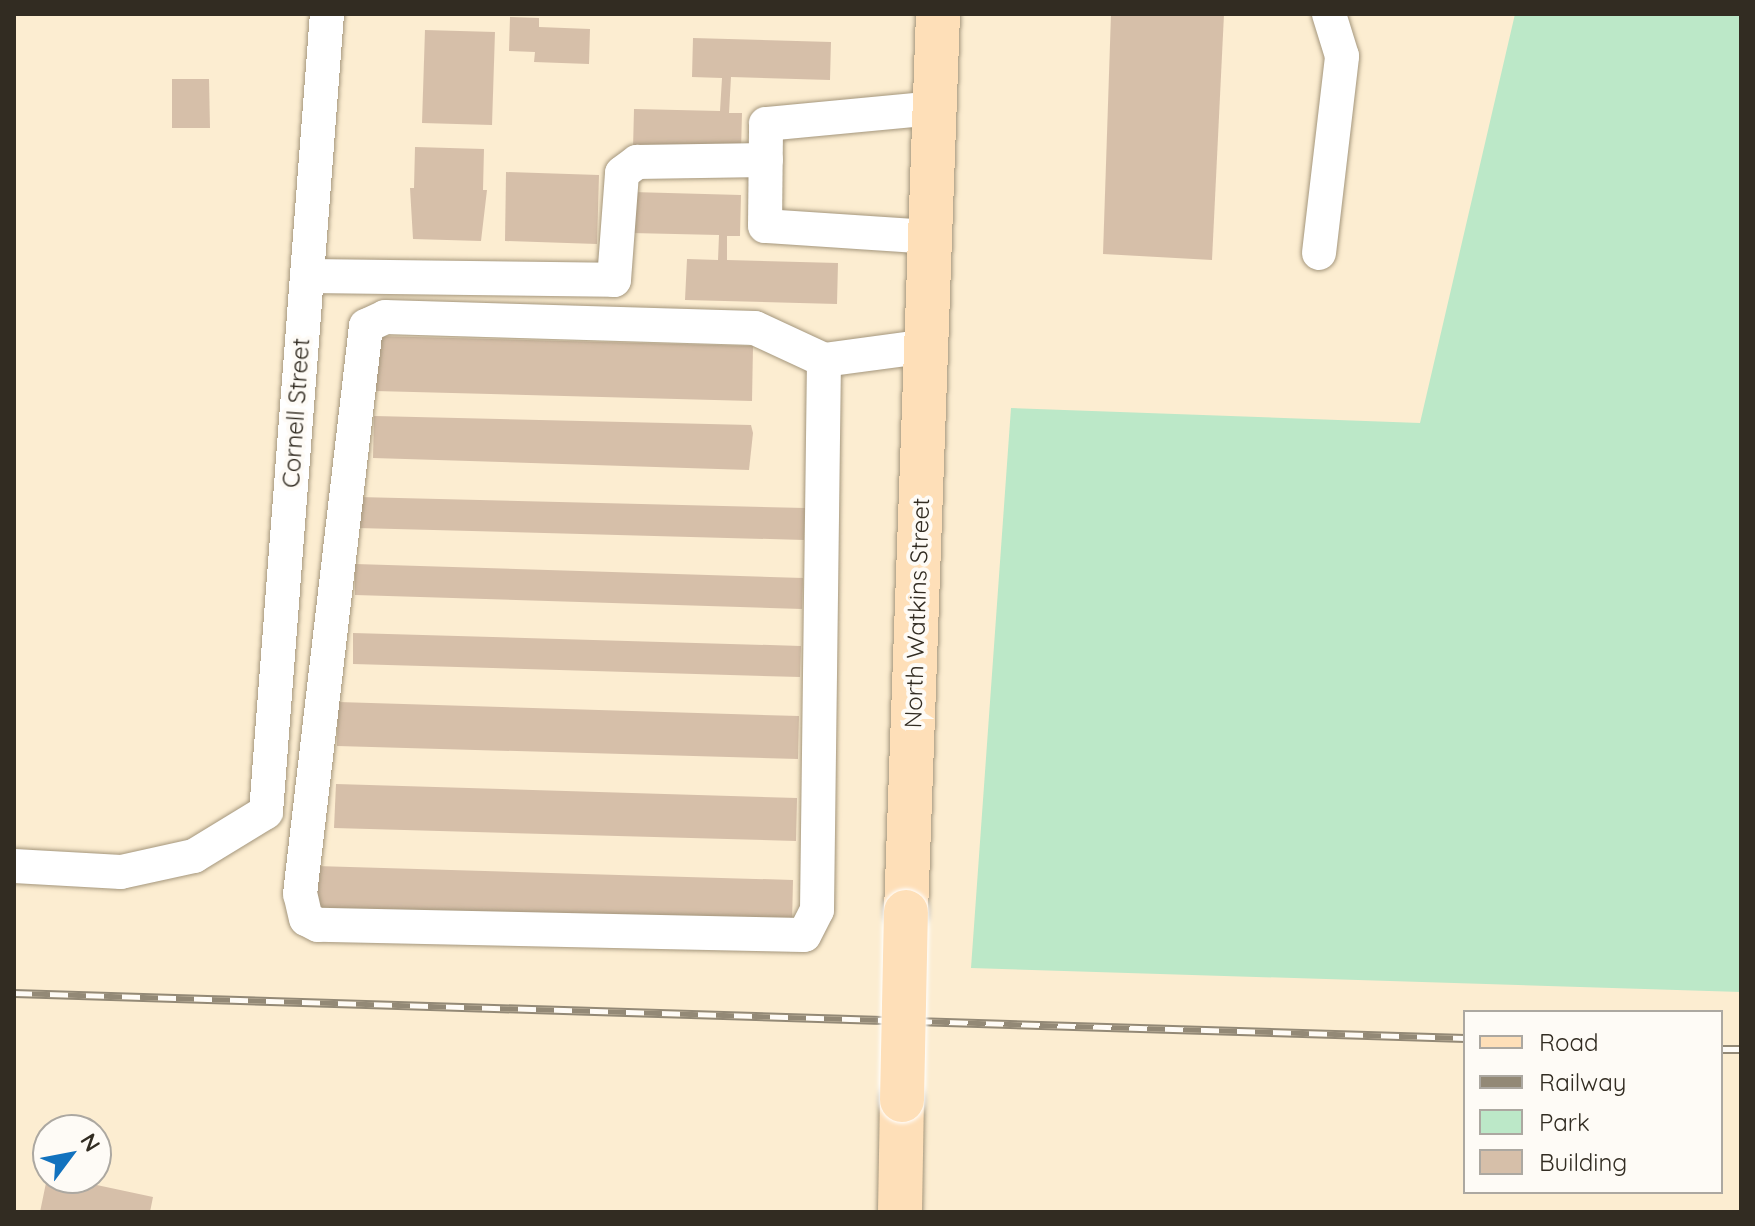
<!DOCTYPE html>
<style>
body{margin:0}
#map{position:relative;width:1755px;height:1226px;overflow:hidden;background:#fcedd1;font-family:Quicksand,sans-serif}
div>[style]{position:absolute}
.green>*{inset:0;background:#bce8c8}
.building>*{inset:0;background:#d6bfa9}
.roads{filter:drop-shadow(0 0 2px #a4967c) drop-shadow(0 0 2px #a4967c)}
.minor>*{height:34px;margin:-17px;padding:0 17px;transform-origin:17px;border-radius:17px;background:#fff}
.major>*{height:44px;margin:-22px;padding:0 22px;transform-origin:22px;border-radius:22px;background:#fedfb8}
.rail>*{height:9px;margin-top:-4.5px;transform-origin:0;background:repeating-linear-gradient(90deg,#fefbf6 0 18px,#938976 0 36px);box-sizing:border-box;border-block:2px solid #938976}
.bridges{filter:drop-shadow(0 0 2px #fff) drop-shadow(0 0 2px #fff)}
.major-bridge>*{height:44px;margin:-22px;padding:0 22px;transform-origin:22px;border-radius:22px;background:#fedfb8}
span{translate:-50% -50%;white-space:nowrap;text-align:center;line-height:1.15;-webkit-text-stroke:8px #fefbf6;paint-order:stroke}
.street-label{font-size:24px;color:#322c22}
.frame{position:absolute;inset:0;border:16px solid #322c22;pointer-events:none}
.legend{position:absolute;left:1463px;top:1010px;width:260px;height:184px;box-sizing:border-box;background:#fefbf6;border:2px solid #aca8a1;margin:0;padding:10px 14px;list-style:none;font-size:24px;color:#322c22}
.legend li{display:flex;align-items:center;gap:16px;height:40px}
.legend b{width:40px;border:2px solid #aca8a1}
.north{position:absolute;left:32px;top:1114px;width:80px;height:80px;box-sizing:border-box;background:#fefbf6;border:2px solid #aca8a1;border-radius:50%;rotate:58deg;font-size:22px;font-weight:700;line-height:32px;text-align:center;color:#322c22}
.north::after{content:'';display:block;margin:auto;width:28px;height:36px;background:#1272be;clip-path:polygon(50% 0,100% 100%,50% 72%,0 100%)}
</style>
<div id="map">
<div class="green">
<div style="clip-path:polygon(1515px 14px,1741px 14px,1741px 992px,971px 968px,1011px 408px,1420px 423px)"></div>
</div>
<div class="building">
<div style="clip-path:polygon(1111px 14px,1224px 14px,1212px 260px,1103px 254px)"></div>
<div style="clip-path:polygon(510px 17px,539px 18px,539px 27px,590px 29px,589px 64px,534px 62px,535px 52px,509px 51px)"></div>
<div style="clip-path:polygon(425px 30px,495px 32px,492px 125px,422px 123px)"></div>
<div style="clip-path:polygon(693px 38px,831px 42px,830px 80px,731px 77px,729px 113px,742px 113px,741px 152px,633px 149px,634px 109px,720px 111px,722px 78px,692px 77px)"></div>
<div style="clip-path:polygon(172px 79px,209px 79px,210px 128px,172px 128px)"></div>
<div style="clip-path:polygon(415px 147px,484px 149px,483px 190px,487px 190px,481px 241px,413px 239px,410px 188px,414px 188px)"></div>
<div style="clip-path:polygon(506px 172px,599px 175px,597px 244px,505px 241px)"></div>
<div style="clip-path:polygon(632px 192px,741px 195px,740px 236px,727px 236px,727px 260px,838px 263px,837px 304px,685px 300px,687px 259px,718px 260px,719px 235px,631px 233px)"></div>
<div style="clip-path:polygon(376px 336px,753px 346px,752px 401px,375px 391px)"></div>
<div style="clip-path:polygon(374px 416px,751px 425px,753px 433px,749px 470px,373px 458px)"></div>
<div style="clip-path:polygon(358px 497px,805px 508px,804px 540px,357px 528px)"></div>
<div style="clip-path:polygon(355px 564px,803px 578px,802px 609px,355px 595px)"></div>
<div style="clip-path:polygon(353px 633px,801px 646px,800px 677px,353px 664px)"></div>
<div style="clip-path:polygon(338px 702px,799px 716px,798px 759px,337px 746px)"></div>
<div style="clip-path:polygon(336px 784px,797px 798px,796px 841px,334px 828px)"></div>
<div style="clip-path:polygon(316px 866px,793px 880px,792px 924px,315px 909px)"></div>
<div style="clip-path:polygon(47px 1178px,94px 1178px,92px 1184px,153px 1197px,150px 1212px,40px 1212px)"></div>
</div>
<div class="roads">
<div class="minor">
<div style="left:931px;top:237px;width:166px;rotate:-176.2deg"></div>
<div style="left:765px;top:226px;width:102px;rotate:-89.4deg"></div>
<div style="left:766px;top:124px;width:170px;rotate:-5.4deg"></div>
<div style="left:1319px;top:253px;width:198px;rotate:-83.3deg"></div>
<div style="left:1342px;top:56px;width:44px;rotate:-107.2deg"></div>
<div style="left:307px;top:276px;width:307px;rotate:0.7deg"></div>
<div style="left:614px;top:280px;width:107px;rotate:-85.7deg"></div>
<div style="left:622px;top:173px;width:19px;rotate:-36deg"></div>
<div style="left:637px;top:162px;width:129px;rotate:-0.9deg"></div>
<div style="left:824px;top:360px;width:550px;rotate:90.73deg"></div>
<div style="left:817px;top:910px;width:28px;rotate:117deg"></div>
<div style="left:804px;top:935px;width:486px;rotate:-178.8deg"></div>
<div style="left:318px;top:925px;width:13px;rotate:-153deg"></div>
<div style="left:306px;top:919px;width:26px;rotate:-103deg"></div>
<div style="left:300px;top:894px;width:572px;rotate:-83.37deg"></div>
<div style="left:366px;top:326px;width:21px;rotate:-25deg"></div>
<div style="left:385px;top:317px;width:370px;rotate:1.7deg"></div>
<div style="left:755px;top:328px;width:76px;rotate:24.9deg"></div>
<div style="left:824px;top:360px;width:104px;rotate:-7.7deg"></div>
<div style="left:14px;top:866px;width:107px;rotate:3.2deg"></div>
<div style="left:121px;top:872px;width:75px;rotate:-12.4deg"></div>
<div style="left:194px;top:856px;width:84px;rotate:-31.4deg"></div>
<div style="left:266px;top:812px;width:800px;rotate:-85.63deg"></div>
</div>
<div class="major">
<div style="left:906px;top:912px;width:899px;rotate:-87.96deg"></div>
<div style="left:900px;top:1212px;width:112px;rotate:-89deg"></div>
</div>
</div>
<div class="rail">
<div style="left:14px;top:993px;width:1452px;rotate:1.78deg"></div>
<div style="left:1721px;top:1049px;width:20px"></div>
</div>
<div class="bridges">
<div class="major-bridge">
<div style="left:902px;top:1100px;width:188px;rotate:-88.8deg"></div>
</div>
</div>
<div class="street-label">
<span style="left:296px;top:413px;rotate:-86deg">Cornell Street</span>
<span style="left:917px;top:613px;rotate:-88deg">North Watkins Street</span>
</div>
<div class="frame"></div>
<ul class="legend">
<li><b style="height:10px;background:#fedfb8"></b>Road</li>
<li><b style="height:10px;background:#938976"></b>Railway</li>
<li><b style="height:22px;background:#bce8c8"></b>Park</li>
<li><b style="height:22px;background:#d6bfa9"></b>Building</li>
</ul>
<div class="north">N</div>
</div>
